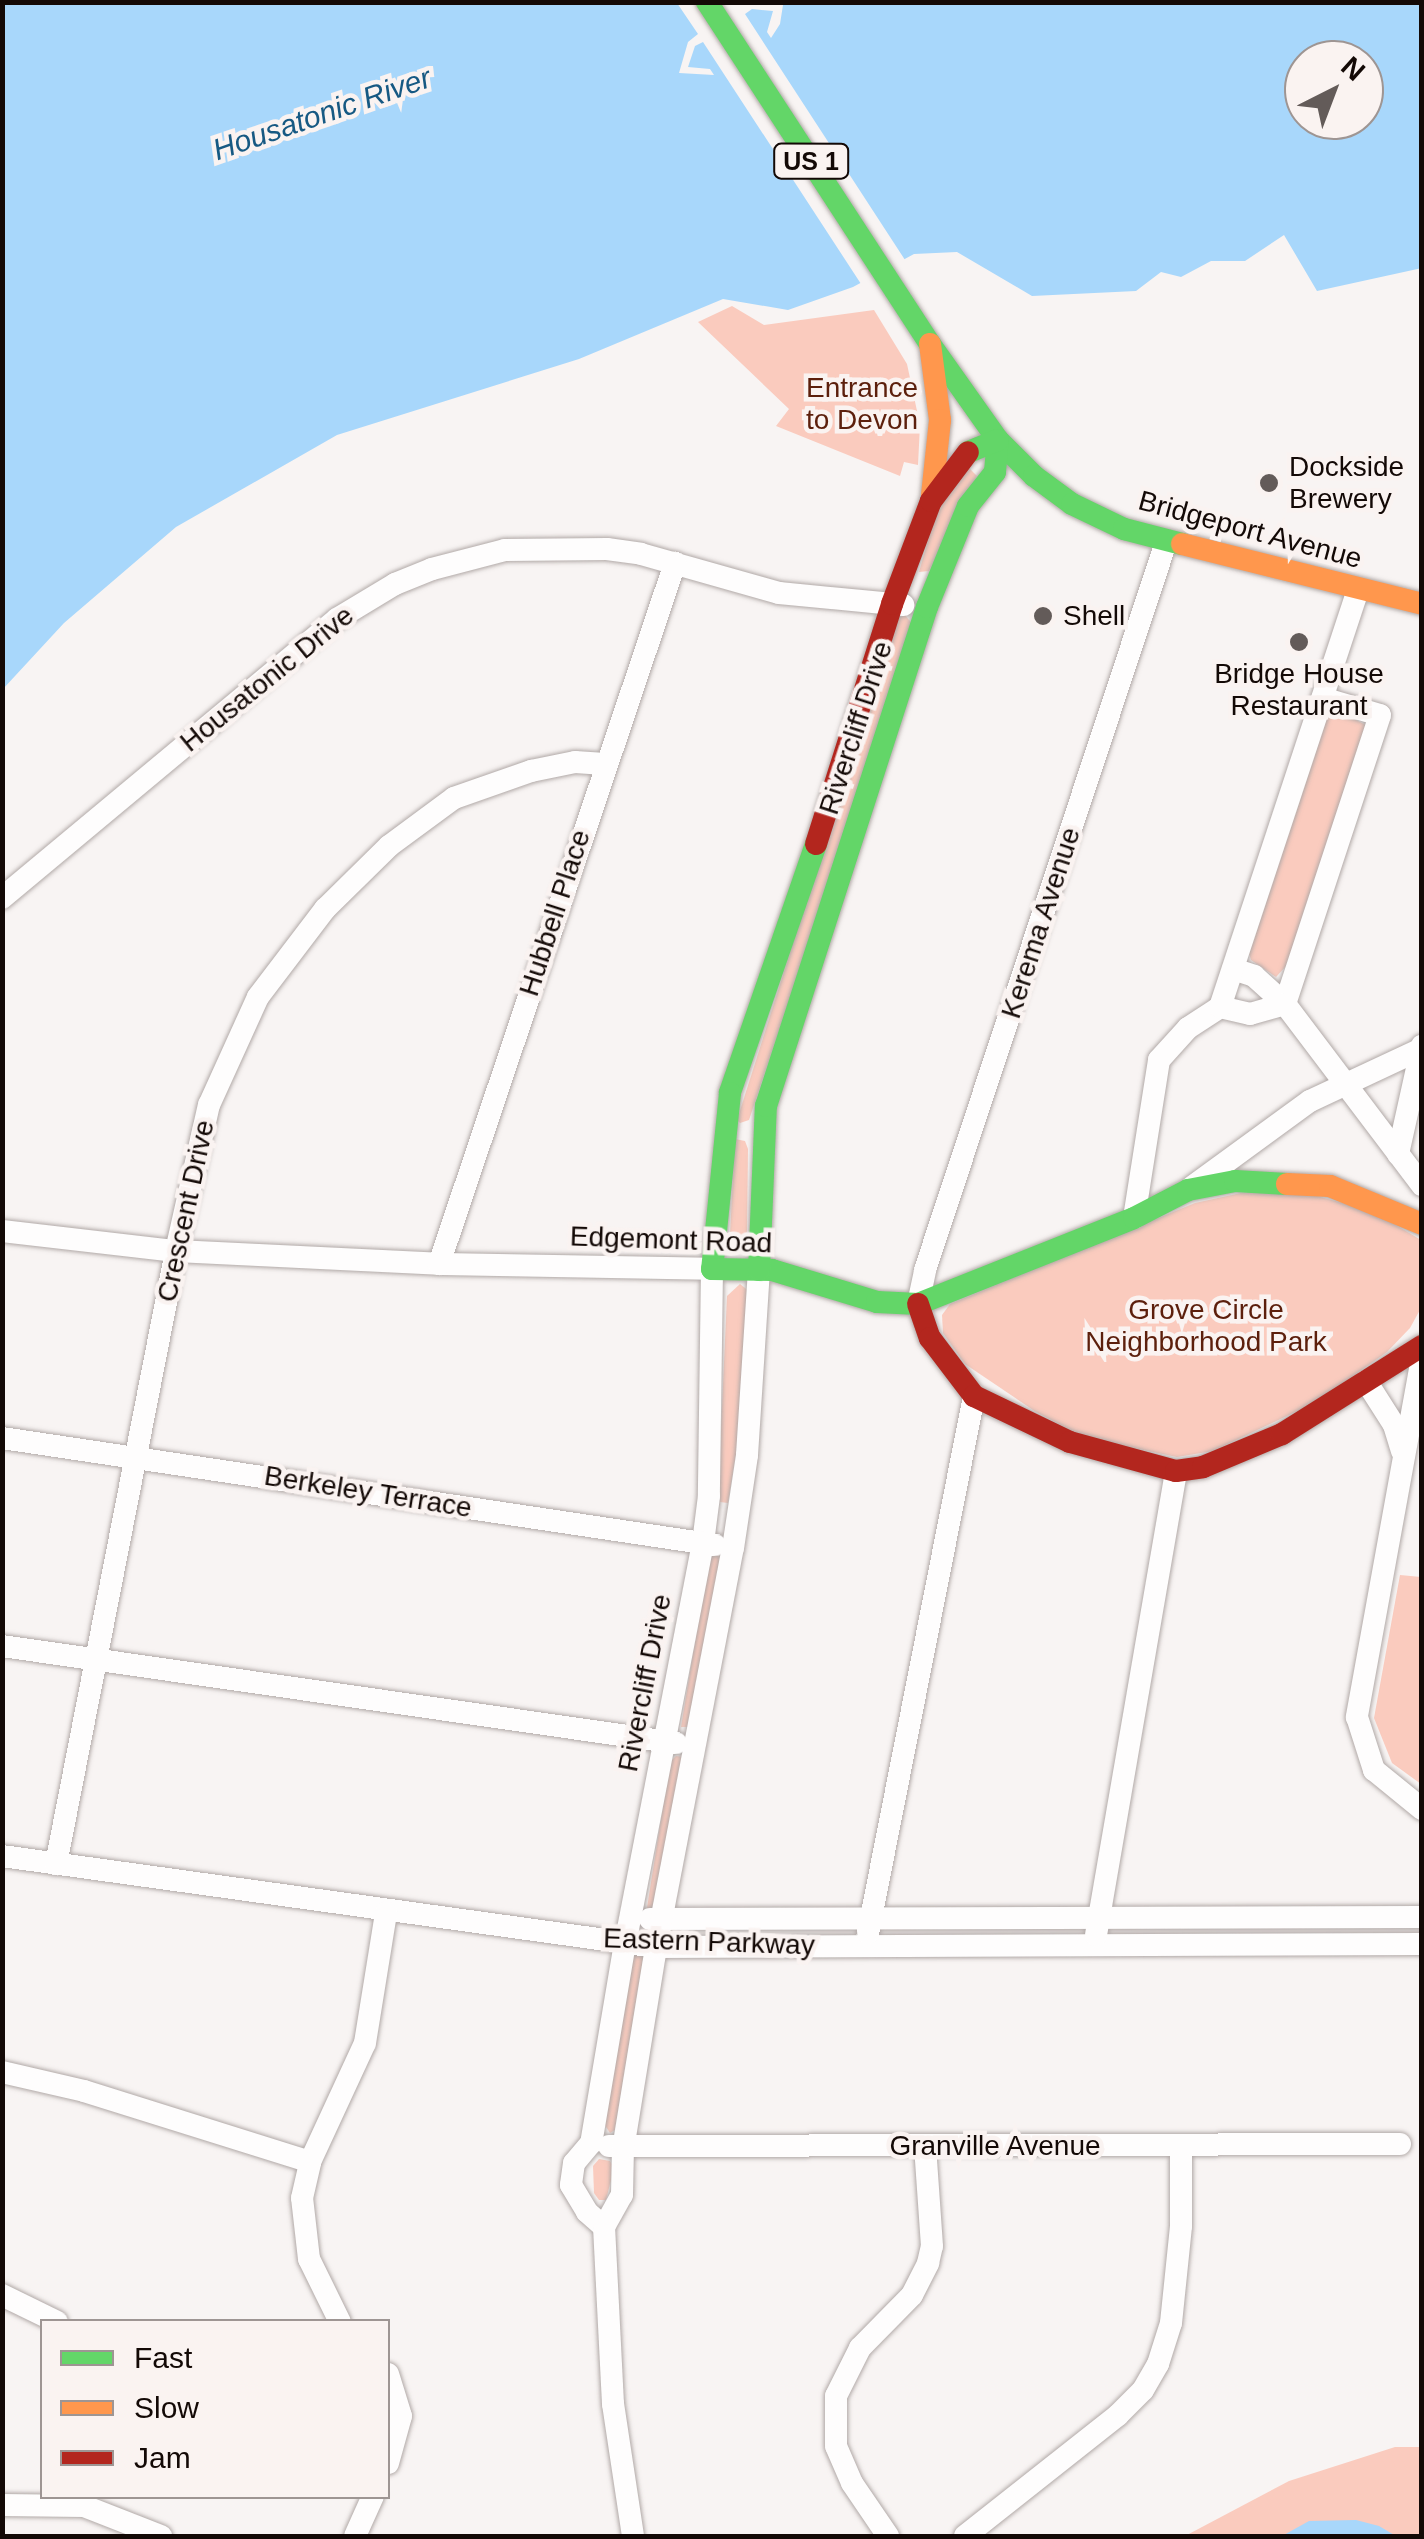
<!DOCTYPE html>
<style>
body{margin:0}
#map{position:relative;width:1424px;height:2539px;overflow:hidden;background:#f8f4f3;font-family:Helvetica,sans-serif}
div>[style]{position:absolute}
.green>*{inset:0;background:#facbbe}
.water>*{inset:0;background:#a8d7fb}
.pier>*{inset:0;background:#f8f4f3}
.roads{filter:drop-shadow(0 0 2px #b1a9a7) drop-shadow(0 0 2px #b1a9a7)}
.street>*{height:22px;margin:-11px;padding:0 11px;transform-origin:11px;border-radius:11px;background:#fefdfd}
.fast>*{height:22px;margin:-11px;padding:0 11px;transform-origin:11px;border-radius:11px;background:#63d668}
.slow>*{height:22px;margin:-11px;padding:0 11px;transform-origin:11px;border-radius:11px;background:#ff974d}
.jam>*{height:22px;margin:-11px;padding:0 11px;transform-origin:11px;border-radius:11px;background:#b3261e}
.dots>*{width:28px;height:28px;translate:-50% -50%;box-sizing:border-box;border:5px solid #faf3f1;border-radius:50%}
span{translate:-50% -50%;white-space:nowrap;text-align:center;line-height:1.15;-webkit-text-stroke:9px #faf3f1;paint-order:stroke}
.shield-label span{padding:2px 8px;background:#faf3f1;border:2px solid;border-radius:8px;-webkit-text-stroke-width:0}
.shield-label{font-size:25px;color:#130906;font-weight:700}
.park-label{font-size:28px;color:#5c1f0c}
.poi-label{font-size:28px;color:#130906}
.left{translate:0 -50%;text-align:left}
.street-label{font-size:28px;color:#130906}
.water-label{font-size:30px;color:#165983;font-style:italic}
.frame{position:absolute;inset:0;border:5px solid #130906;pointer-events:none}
.legend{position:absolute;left:40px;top:2319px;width:350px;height:180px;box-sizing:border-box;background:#faf3f1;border:2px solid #9e9593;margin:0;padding:12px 18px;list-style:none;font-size:30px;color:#130906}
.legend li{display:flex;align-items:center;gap:20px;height:50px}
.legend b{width:50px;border:2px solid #9e9593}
.north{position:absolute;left:1284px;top:40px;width:100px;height:100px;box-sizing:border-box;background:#faf3f1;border:2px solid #9e9593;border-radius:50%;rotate:42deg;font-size:28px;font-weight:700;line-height:40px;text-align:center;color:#130906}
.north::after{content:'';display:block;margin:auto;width:35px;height:45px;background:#635b59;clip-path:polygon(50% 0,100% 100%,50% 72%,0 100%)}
</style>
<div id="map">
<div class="green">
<div style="clip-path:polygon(732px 306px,764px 325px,874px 310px,907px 364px,920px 425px,918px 465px,904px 462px,900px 476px,776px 426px,789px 409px,698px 322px)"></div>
<div style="clip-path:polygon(966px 465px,977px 476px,929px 571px,919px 572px,935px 516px)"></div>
<div style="clip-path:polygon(905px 615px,914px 626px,749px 1120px,740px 1123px,737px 1120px,896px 619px)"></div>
<div style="clip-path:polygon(1340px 712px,1366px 725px,1288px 964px,1276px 977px,1251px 960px,1248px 950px,1325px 719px)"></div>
<div style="clip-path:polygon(735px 1139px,745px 1141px,748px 1149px,747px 1232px,742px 1239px,730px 1234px)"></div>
<div style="clip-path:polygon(1302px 1192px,1372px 1211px,1421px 1240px,1421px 1308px,1410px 1328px,1387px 1352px,1316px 1402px,1213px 1451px,1177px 1457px,1086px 1438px,1036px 1412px,965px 1364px,943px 1333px,942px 1315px,950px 1304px,1195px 1203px,1241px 1193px)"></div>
<div style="clip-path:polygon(740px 1284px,750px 1292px,741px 1423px,728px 1503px,720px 1502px,718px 1496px,727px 1296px)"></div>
<div style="clip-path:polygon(719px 1555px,723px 1563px,689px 1727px,681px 1727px,709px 1556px)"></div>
<div style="clip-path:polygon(1400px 1575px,1421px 1577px,1421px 1784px,1392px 1763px,1374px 1718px)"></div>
<div style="clip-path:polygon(676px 1756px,684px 1757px,656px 1911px,646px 1914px,670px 1762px)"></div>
<div style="clip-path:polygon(644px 1954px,615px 2130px,610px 2133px,601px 2119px,633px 1956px)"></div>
<div style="clip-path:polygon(599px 2159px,610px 2161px,614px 2168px,606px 2200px,599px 2200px,594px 2193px,593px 2166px)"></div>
<div style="clip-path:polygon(1395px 2447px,1421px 2447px,1421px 2536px,1185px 2536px,1289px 2481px)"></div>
</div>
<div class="water">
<div style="clip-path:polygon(evenodd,3px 3px,1421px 3px,1422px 268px,1317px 291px,1284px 235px,1245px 261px,1211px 261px,1181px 277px,1161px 272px,1136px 291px,1032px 296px,957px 252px,914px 254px,853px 287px,788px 310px,723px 299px,579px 359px,337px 435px,176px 527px,64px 623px,3px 689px,3px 3px,1304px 60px,1364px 60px,1364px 120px,1304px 120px,1304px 60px)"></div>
<div style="clip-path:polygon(1356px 2520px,1379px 2526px,1396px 2536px,1282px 2536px,1309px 2521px)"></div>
</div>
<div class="pier">
<div style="clip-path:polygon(677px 3px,783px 5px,780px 24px,771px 38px,767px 32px,773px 11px,752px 9px,745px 14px,907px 263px,863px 287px,703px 42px,695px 46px,688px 67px,710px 69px,714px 75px,679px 73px,688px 42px,698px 34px)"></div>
</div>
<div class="roads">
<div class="street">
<div style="left:2px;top:898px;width:436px;rotate:-39.8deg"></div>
<div style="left:337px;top:619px;width:68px;rotate:-31.1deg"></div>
<div style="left:395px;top:584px;width:40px;rotate:-22deg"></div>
<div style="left:432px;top:569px;width:75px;rotate:-14.6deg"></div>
<div style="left:505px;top:550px;width:102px;rotate:-0.6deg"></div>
<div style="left:607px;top:549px;width:34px;rotate:8deg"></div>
<div style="left:641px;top:554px;width:143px;rotate:15.8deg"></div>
<div style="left:779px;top:593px;width:125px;rotate:5.5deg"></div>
<div style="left:1233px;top:969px;width:22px;rotate:18deg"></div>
<div style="left:1254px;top:976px;width:42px;rotate:42.1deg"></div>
<div style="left:1285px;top:1004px;width:304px;rotate:-71.8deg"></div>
<div style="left:1380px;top:715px;width:60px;rotate:-163.7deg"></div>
<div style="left:1220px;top:1007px;width:31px;rotate:13deg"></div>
<div style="left:1250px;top:1014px;width:36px;rotate:-16deg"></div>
<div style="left:1285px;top:1004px;width:227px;rotate:52.9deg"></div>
<div style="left:1398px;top:1154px;width:111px;rotate:-77.5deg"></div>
<div style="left:1192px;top:1187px;width:146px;rotate:-36.1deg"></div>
<div style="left:1310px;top:1101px;width:120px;rotate:-25.1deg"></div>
<div style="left:1134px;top:1218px;width:160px;rotate:-81deg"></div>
<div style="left:1159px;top:1060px;width:43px;rotate:-47.8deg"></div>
<div style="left:1188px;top:1028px;width:38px;rotate:-33deg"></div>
<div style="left:1220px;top:1007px;width:439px;rotate:-71.7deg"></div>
<div style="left:2px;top:1231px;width:175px;rotate:6.6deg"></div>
<div style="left:176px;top:1251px;width:263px;rotate:2.8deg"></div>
<div style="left:439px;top:1264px;width:273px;rotate:1deg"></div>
<div style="left:712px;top:1269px;width:227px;rotate:90.8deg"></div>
<div style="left:709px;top:1496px;width:47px;rotate:97.3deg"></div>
<div style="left:703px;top:1543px;width:408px;rotate:101deg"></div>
<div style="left:625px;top:1943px;width:203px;rotate:99.6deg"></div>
<div style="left:591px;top:2143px;width:26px;rotate:130deg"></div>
<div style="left:574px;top:2163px;width:22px;rotate:98deg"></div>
<div style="left:571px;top:2185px;width:31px;rotate:59deg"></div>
<div style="left:587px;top:2212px;width:23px;rotate:41deg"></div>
<div style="left:439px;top:1264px;width:740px;rotate:-71.39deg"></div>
<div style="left:918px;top:1304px;width:35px;rotate:-78deg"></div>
<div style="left:925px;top:1270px;width:767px;rotate:-71.68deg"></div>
<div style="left:1422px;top:1358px;width:365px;rotate:100.3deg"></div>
<div style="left:1357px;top:1717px;width:56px;rotate:72.2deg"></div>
<div style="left:1374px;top:1770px;width:62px;rotate:39.1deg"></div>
<div style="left:1366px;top:1381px;width:52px;rotate:57.5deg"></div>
<div style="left:1394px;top:1425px;width:27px;rotate:73deg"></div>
<div style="left:2px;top:1438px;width:721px;rotate:8.53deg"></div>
<div style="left:2px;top:1646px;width:681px;rotate:8.19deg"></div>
<div style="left:2px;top:1856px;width:660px;rotate:7.92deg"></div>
<div style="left:656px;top:1947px;width:766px;rotate:-0.22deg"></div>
<div style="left:56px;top:1864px;width:625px;rotate:-78.92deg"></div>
<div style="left:176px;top:1251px;width:150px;rotate:-77.3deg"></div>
<div style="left:209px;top:1105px;width:119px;rotate:-65.6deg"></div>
<div style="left:258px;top:997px;width:111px;rotate:-52.7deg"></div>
<div style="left:325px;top:909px;width:90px;rotate:-44.5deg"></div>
<div style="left:389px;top:846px;width:81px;rotate:-36.4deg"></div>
<div style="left:454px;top:798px;width:82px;rotate:-19.3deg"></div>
<div style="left:531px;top:771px;width:45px;rotate:-11.6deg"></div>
<div style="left:575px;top:762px;width:30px;rotate:4deg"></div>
<div style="left:650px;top:1919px;width:772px;rotate:-0.15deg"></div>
<div style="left:868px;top:1933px;width:547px;rotate:-78.83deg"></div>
<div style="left:1096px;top:1935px;width:471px;rotate:-80.2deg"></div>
<div style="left:2px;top:2072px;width:84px;rotate:13deg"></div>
<div style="left:84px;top:2091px;width:237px;rotate:17.4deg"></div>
<div style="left:609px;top:2146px;width:791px;rotate:-0.14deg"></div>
<div style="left:2px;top:2295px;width:61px;rotate:26.1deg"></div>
<div style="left:340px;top:2322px;width:70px;rotate:-116.2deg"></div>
<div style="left:309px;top:2259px;width:61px;rotate:-96.5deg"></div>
<div style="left:302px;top:2198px;width:37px;rotate:-77deg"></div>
<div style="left:310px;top:2162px;width:131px;rotate:-65.2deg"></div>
<div style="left:365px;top:2043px;width:132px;rotate:-80.8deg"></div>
<div style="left:388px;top:2374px;width:44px;rotate:72.8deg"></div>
<div style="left:401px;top:2416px;width:49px;rotate:105.5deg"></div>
<div style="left:2px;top:2505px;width:82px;rotate:0.7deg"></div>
<div style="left:84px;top:2506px;width:83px;rotate:21.3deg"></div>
<div style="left:355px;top:2536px;width:44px;rotate:-65.8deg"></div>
<div style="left:633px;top:2536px;width:134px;rotate:-98.6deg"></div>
<div style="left:613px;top:2404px;width:177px;rotate:-92.9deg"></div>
<div style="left:604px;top:2227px;width:37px;rotate:-61deg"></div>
<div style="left:622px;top:2195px;width:46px;rotate:-88.8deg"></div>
<div style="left:623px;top:2149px;width:205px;rotate:-80.7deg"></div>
<div style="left:656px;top:1947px;width:406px;rotate:-79.1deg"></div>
<div style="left:733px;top:1548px;width:94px;rotate:-81.4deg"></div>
<div style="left:747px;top:1455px;width:185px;rotate:-86.3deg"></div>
<div style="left:888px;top:2536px;width:64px;rotate:-124.2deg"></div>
<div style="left:852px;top:2483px;width:40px;rotate:-113.4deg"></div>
<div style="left:836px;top:2446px;width:50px;rotate:-90deg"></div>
<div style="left:836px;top:2396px;width:54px;rotate:-63.4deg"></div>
<div style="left:860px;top:2348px;width:74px;rotate:-45.5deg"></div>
<div style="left:912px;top:2295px;width:36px;rotate:-63deg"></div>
<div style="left:928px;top:2263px;width:17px;rotate:-77deg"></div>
<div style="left:932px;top:2246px;width:101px;rotate:-94deg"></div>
<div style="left:965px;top:2536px;width:195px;rotate:-38.3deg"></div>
<div style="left:1118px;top:2415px;width:35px;rotate:-45deg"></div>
<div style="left:1143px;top:2390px;width:30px;rotate:-60deg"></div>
<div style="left:1158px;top:2364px;width:43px;rotate:-72.4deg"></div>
<div style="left:1171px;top:2323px;width:98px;rotate:-84.1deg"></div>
<div style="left:1181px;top:2226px;width:78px;rotate:-90deg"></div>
</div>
<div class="fast">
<div style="left:707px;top:2px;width:408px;rotate:56.9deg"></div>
<div style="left:930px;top:344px;width:118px;rotate:54.7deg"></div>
<div style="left:998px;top:440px;width:51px;rotate:45deg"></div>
<div style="left:1034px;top:476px;width:47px;rotate:36.4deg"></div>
<div style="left:1072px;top:504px;width:58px;rotate:25.7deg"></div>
<div style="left:1124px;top:529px;width:60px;rotate:14.5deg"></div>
<div style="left:816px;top:844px;width:263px;rotate:109.1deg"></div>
<div style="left:730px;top:1093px;width:177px;rotate:95.8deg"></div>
<div style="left:712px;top:1269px;width:60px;rotate:1deg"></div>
<div style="left:772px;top:1270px;width:110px;rotate:16.9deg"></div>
<div style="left:877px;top:1302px;width:41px;rotate:2.8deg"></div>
<div style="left:918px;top:1304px;width:232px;rotate:-21.7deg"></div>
<div style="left:1134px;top:1218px;width:61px;rotate:-27.4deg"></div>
<div style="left:1188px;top:1190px;width:48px;rotate:-10.8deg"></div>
<div style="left:1235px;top:1181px;width:52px;rotate:3.3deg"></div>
<div style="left:759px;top:1270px;width:164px;rotate:-87.6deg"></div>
<div style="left:766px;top:1106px;width:524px;rotate:-72.12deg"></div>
<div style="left:927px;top:607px;width:109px;rotate:-67.9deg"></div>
<div style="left:968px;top:506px;width:43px;rotate:-51.5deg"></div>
<div style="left:995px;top:472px;width:32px;rotate:-85deg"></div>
<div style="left:998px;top:440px;width:32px;rotate:158deg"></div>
</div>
<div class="slow">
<div style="left:930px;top:344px;width:77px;rotate:82.5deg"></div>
<div style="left:940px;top:420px;width:75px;rotate:96.1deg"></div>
<div style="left:1182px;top:544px;width:247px;rotate:14deg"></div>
<div style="left:1287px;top:1184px;width:43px;rotate:2.7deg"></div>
<div style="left:1330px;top:1186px;width:100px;rotate:22.4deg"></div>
</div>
<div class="jam">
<div style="left:816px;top:844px;width:252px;rotate:-72.4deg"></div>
<div style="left:892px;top:604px;width:110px;rotate:-69.3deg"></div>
<div style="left:931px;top:501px;width:61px;rotate:-52.9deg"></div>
<div style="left:918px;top:1304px;width:36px;rotate:71deg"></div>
<div style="left:930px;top:1338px;width:73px;rotate:52.8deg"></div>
<div style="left:974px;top:1396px;width:106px;rotate:25.6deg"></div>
<div style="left:1070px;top:1442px;width:110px;rotate:15.3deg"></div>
<div style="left:1176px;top:1471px;width:27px;rotate:-8deg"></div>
<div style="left:1203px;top:1467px;width:86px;rotate:-22.7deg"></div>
<div style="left:1282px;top:1434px;width:165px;rotate:-32.2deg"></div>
</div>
</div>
<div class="dots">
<div style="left:1269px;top:483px;background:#635b59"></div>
<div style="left:1043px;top:616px;background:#635b59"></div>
<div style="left:1299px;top:642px;background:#635b59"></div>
</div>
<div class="shield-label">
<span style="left:811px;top:161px">US 1</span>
</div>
<div class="park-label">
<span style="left:862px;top:404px">Entrance<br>to Devon</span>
<span style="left:1206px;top:1326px">Grove Circle<br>Neighborhood Park</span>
</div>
<div class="poi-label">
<span class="left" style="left:1289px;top:483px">Dockside<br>Brewery</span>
<span class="left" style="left:1063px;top:616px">Shell</span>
<span style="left:1299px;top:690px">Bridge House<br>Restaurant</span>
</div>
<div class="street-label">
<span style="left:1250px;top:530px;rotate:15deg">Bridgeport Avenue</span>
<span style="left:267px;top:679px;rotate:-39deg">Housatonic Drive</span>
<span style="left:856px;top:728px;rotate:-72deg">Rivercliff Drive</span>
<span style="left:555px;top:913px;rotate:-72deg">Hubbell Place</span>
<span style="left:1041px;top:923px;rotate:-72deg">Kerema Avenue</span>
<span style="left:186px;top:1211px;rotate:-78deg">Crescent Drive</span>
<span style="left:671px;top:1240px;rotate:2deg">Edgemont Road</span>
<span style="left:368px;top:1492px;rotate:9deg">Berkeley Terrace</span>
<span style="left:645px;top:1683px;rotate:-79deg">Rivercliff Drive</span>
<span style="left:709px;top:1942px;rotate:2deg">Eastern Parkway</span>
<span style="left:995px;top:2146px">Granville Avenue</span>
</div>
<div class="water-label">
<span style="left:322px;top:114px;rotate:-19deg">Housatonic River</span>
</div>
<div class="frame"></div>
<ul class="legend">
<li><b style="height:12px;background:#63d668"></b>Fast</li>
<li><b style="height:12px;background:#ff974d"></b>Slow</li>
<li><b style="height:12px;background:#b3261e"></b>Jam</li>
</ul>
<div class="north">N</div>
</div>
